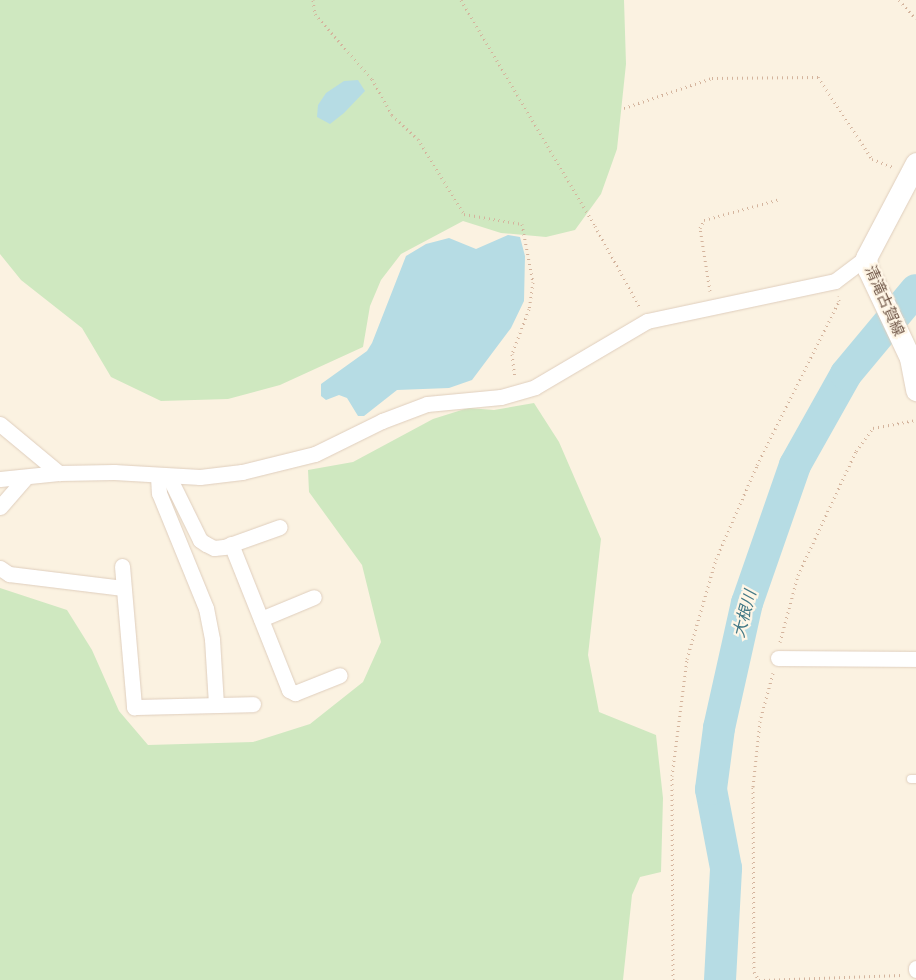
<!DOCTYPE html>
<meta charset="utf-8">
<style>
body{margin:0}
#map{position:relative;width:916px;height:980px;overflow:hidden;background:#fbf2e1;font-family:"Source Sans 3","Noto Sans JP",sans-serif}
div>[style]{position:absolute}
.green>*{inset:0;background:#cfe8c0}
.water>*{inset:0;background:#b6dce4}
.river>*{height:32px;margin:-16px;padding:0 16px;transform-origin:16px;border-radius:16px;background:#b6dce4}
.path>*{height:3px;margin-top:-1.5px;transform-origin:0;background:repeating-linear-gradient(90deg,#d4b49d 0 1px,transparent 0 5px)}
.roads{filter:drop-shadow(0 0 1px #dfcebd) drop-shadow(0 0 1px #dfcebd)}
.lane>*{height:8px;margin:-4px;padding:0 4px;transform-origin:4px;border-radius:4px;background:#fff}
.street>*{height:15px;margin:-7.5px;padding:0 7.5px;transform-origin:7.5px;border-radius:7.5px;background:#fff}
.secondary>*{height:21px;margin:-10.5px;padding:0 10.5px;transform-origin:10.5px;border-radius:10.5px;background:#fff}
span{translate:-50% -50%;white-space:nowrap;text-align:center;line-height:1.15;-webkit-text-stroke:4.5px #fff6e6;paint-order:stroke}
.street-label{font-size:15px;color:#715849}
.water-label{font-size:16px;color:#437885;font-style:italic}
</style>
<div id="map">
<div class="green">
<div style="clip-path:polygon(0 0,624px 0,626px 64px,617px 149px,601px 194px,575px 230px,546px 237px,501px 233px,463px 221px,401px 254px,381px 280px,370px 306px,363px 347px,280px 385px,228px 399px,161px 401px,111px 377px,82px 328px,21px 280px,0 254px)"></div>
<div style="clip-path:polygon(534px 403px,559px 442px,601px 539px,588px 655px,599px 712px,656px 735px,663px 798px,661px 872px,640px 877px,632px 895px,623px 980px,0 980px,0 588px,67px 610px,92px 650px,119px 711px,148px 745px,253px 742px,310px 724px,363px 682px,381px 642px,362px 565px,309px 492px,308px 470px,353px 462px,433px 419px,468px 408px,494px 410px)"></div>
</div>
<div class="water">
<div style="clip-path:polygon(358px 80px,365px 91px,344px 113px,330px 124px,317px 117px,318px 105px,326px 93px,344px 81px)"></div>
<div style="clip-path:polygon(508px 235px,520px 237px,525px 256px,524px 301px,511px 328px,472px 380px,449px 388px,397px 390px,364px 416px,358px 416px,347px 398px,339px 395px,326px 400px,321px 396px,321px 384px,367px 351px,372px 343px,406px 256px,426px 244px,449px 238px,476px 249px)"></div>
</div>
<div class="river">
<div style="left:720px;top:980px;width:112px;rotate:-86.9deg"></div>
<div style="left:726px;top:868px;width:80px;rotate:-100.8deg"></div>
<div style="left:711px;top:789px;width:62px;rotate:-82.5deg"></div>
<div style="left:719px;top:728px;width:128px;rotate:-77.4deg"></div>
<div style="left:747px;top:603px;width:146px;rotate:-70.8deg"></div>
<div style="left:795px;top:465px;width:104px;rotate:-60.7deg"></div>
<div style="left:846px;top:374px;width:109px;rotate:-50.2deg"></div>
</div>
<div class="path">
<div style="left:313px;top:0;width:14px;rotate:82deg"></div>
<div style="left:315px;top:14px;width:86px;rotate:48.8deg"></div>
<div style="left:372px;top:79px;width:41px;rotate:60.9deg"></div>
<div style="left:392px;top:115px;width:35px;rotate:43deg"></div>
<div style="left:418px;top:139px;width:88px;rotate:58.5deg"></div>
<div style="left:464px;top:214px;width:59px;rotate:9.8deg"></div>
<div style="left:522px;top:224px;width:59px;rotate:79.3deg"></div>
<div style="left:533px;top:282px;width:27px;rotate:98deg"></div>
<div style="left:529px;top:309px;width:48px;rotate:110.7deg"></div>
<div style="left:512px;top:354px;width:23px;rotate:83deg"></div>
<div style="left:461px;top:0;width:263px;rotate:59.3deg"></div>
<div style="left:595px;top:226px;width:94px;rotate:61.2deg"></div>
<div style="left:899px;top:0;width:25px;rotate:48deg"></div>
<div style="left:624px;top:108px;width:93px;rotate:-18.8deg"></div>
<div style="left:712px;top:78px;width:106px;rotate:-0.5deg"></div>
<div style="left:818px;top:77px;width:98px;rotate:56.6deg"></div>
<div style="left:872px;top:159px;width:22px;rotate:21deg"></div>
<div style="left:710px;top:291px;width:64px;rotate:-99deg"></div>
<div style="left:700px;top:228px;width:9px;rotate:-63deg"></div>
<div style="left:704px;top:220px;width:79px;rotate:-15.4deg"></div>
<div style="left:780px;top:642px;width:69px;rotate:-75deg"></div>
<div style="left:798px;top:575px;width:137px;rotate:-64.9deg"></div>
<div style="left:856px;top:451px;width:29px;rotate:-54deg"></div>
<div style="left:873px;top:428px;width:44px;rotate:-10.5deg"></div>
<div style="left:773px;top:673px;width:50px;rotate:105.2deg"></div>
<div style="left:760px;top:721px;width:66px;rotate:96.1deg"></div>
<div style="left:753px;top:787px;width:185px;rotate:89.7deg"></div>
<div style="left:754px;top:972px;width:9px;rotate:58deg"></div>
<div style="left:759px;top:980px;width:143px;rotate:-2deg"></div>
<div style="left:673px;top:980px;width:204px;rotate:-90.3deg"></div>
<div style="left:672px;top:776px;width:118px;rotate:-82.7deg"></div>
<div style="left:687px;top:659px;width:104px;rotate:-73.8deg"></div>
<div style="left:716px;top:559px;width:103px;rotate:-66.4deg"></div>
<div style="left:757px;top:465px;width:183px;rotate:-63.4deg"></div>
<div style="left:839px;top:301px;width:5px;rotate:-101deg"></div>
</div>
<div class="roads">
<div class="lane">
<div style="left:911px;top:779px;width:5px"></div>
</div>
<div class="street">
<div style="left:0;top:424px;width:77px;rotate:39.7deg"></div>
<div style="left:158px;top:476px;width:17px;rotate:87deg"></div>
<div style="left:159px;top:493px;width:124px;rotate:67.8deg"></div>
<div style="left:206px;top:608px;width:32px;rotate:79deg"></div>
<div style="left:212px;top:639px;width:66px;rotate:86.5deg"></div>
<div style="left:169px;top:477px;width:70px;rotate:63.8deg"></div>
<div style="left:200px;top:540px;width:7px;rotate:34deg"></div>
<div style="left:206px;top:544px;width:9px;rotate:27deg"></div>
<div style="left:214px;top:548px;width:10px;rotate:-6deg"></div>
<div style="left:224px;top:547px;width:59px;rotate:-19.7deg"></div>
<div style="left:0;top:479px;width:59px;rotate:-5.8deg"></div>
<div style="left:59px;top:473px;width:55px;rotate:-1deg"></div>
<div style="left:114px;top:472px;width:86px;rotate:3.3deg"></div>
<div style="left:200px;top:477px;width:42px;rotate:-6.8deg"></div>
<div style="left:242px;top:472px;width:75px;rotate:-13.9deg"></div>
<div style="left:315px;top:454px;width:75px;rotate:-26.2deg"></div>
<div style="left:382px;top:421px;width:48px;rotate:-20.7deg"></div>
<div style="left:427px;top:404px;width:74px;rotate:-5.4deg"></div>
<div style="left:501px;top:397px;width:35px;rotate:-16deg"></div>
<div style="left:535px;top:387px;width:130px;rotate:-30.5deg"></div>
<div style="left:647px;top:321px;width:192px;rotate:-12deg"></div>
<div style="left:835px;top:281px;width:39px;rotate:-37deg"></div>
<div style="left:0;top:507px;width:38px;rotate:-49deg"></div>
<div style="left:231px;top:544px;width:157px;rotate:68.3deg"></div>
<div style="left:289px;top:690px;width:7px;rotate:27deg"></div>
<div style="left:295px;top:693px;width:48px;rotate:-21.8deg"></div>
<div style="left:122px;top:566px;width:142px;rotate:85.1deg"></div>
<div style="left:134px;top:707px;width:119px;rotate:-1.4deg"></div>
<div style="left:0;top:568px;width:11px;rotate:34deg"></div>
<div style="left:9px;top:574px;width:115px;rotate:7deg"></div>
<div style="left:261px;top:619px;width:57px;rotate:-22.5deg"></div>
<div style="left:778px;top:658px;width:138px;rotate:0.4deg"></div>
<div style="left:916px;top:968px;width:2px;rotate:90deg"></div>
</div>
<div class="secondary">
<div style="left:916px;top:163px;width:107px;rotate:117.8deg"></div>
<div style="left:866px;top:258px;width:11px;rotate:80deg"></div>
<div style="left:868px;top:269px;width:98px;rotate:64.7deg"></div>
<div style="left:910px;top:358px;width:33px;rotate:79deg"></div>
</div>
</div>
<div class="street-label">
<span style="left:884px;top:301px;rotate:66deg">清滝古賀線</span>
</div>
<div class="water-label">
<span style="left:745px;top:614px;rotate:-75deg">大根川</span>
</div>
</div>
